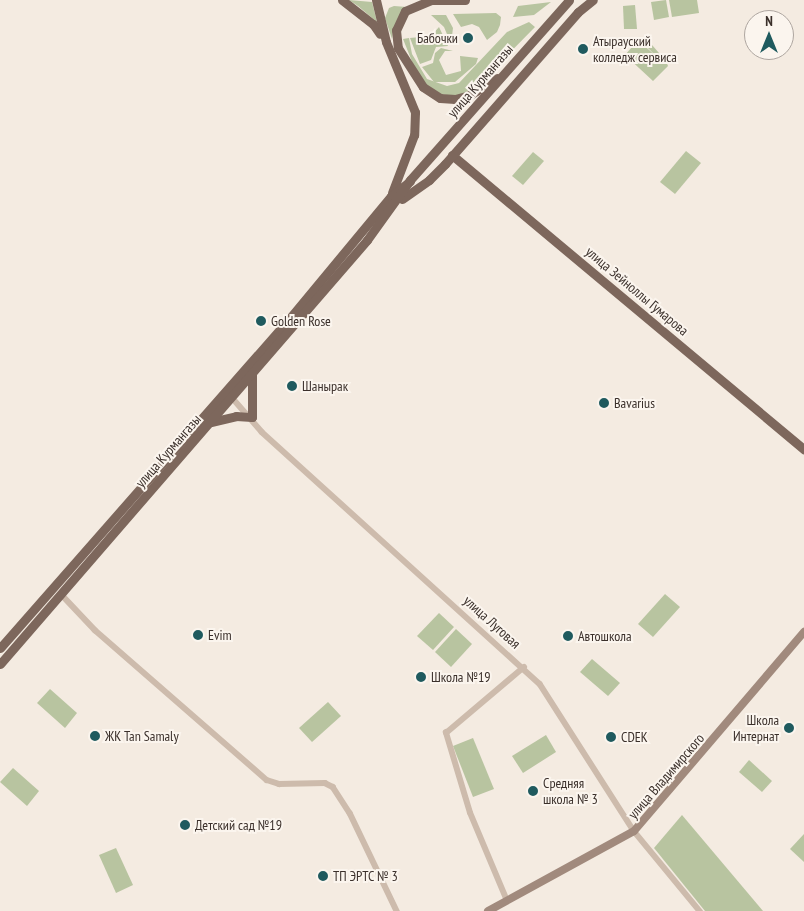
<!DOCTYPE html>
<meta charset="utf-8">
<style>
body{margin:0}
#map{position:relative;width:804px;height:911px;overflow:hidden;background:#f4ebe1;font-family:"PT Sans Narrow",sans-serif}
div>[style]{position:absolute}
.green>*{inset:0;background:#b8c4a0}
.street>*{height:5.5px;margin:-2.75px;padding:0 2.75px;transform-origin:2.75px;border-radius:2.75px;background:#cdbbac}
.secondary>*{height:8px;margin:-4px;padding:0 4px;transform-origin:4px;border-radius:4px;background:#a18a7d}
.primary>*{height:9px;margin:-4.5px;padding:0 4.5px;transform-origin:4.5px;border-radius:4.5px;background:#7d675c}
.dots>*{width:14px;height:14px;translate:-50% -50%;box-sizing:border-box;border:2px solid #fbf5ee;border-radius:50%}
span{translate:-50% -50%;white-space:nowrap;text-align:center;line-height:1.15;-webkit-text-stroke:4px #fbf5ee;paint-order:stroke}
.poi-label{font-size:14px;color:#3b302b}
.right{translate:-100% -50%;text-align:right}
.left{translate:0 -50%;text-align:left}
.street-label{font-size:14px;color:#3b302b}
.north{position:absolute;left:744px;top:10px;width:50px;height:50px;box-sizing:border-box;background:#fbf5ee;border:1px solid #aea6a0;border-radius:50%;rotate:0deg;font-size:14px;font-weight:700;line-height:20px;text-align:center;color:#3b302b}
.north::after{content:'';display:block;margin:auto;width:18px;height:22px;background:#1f5a5e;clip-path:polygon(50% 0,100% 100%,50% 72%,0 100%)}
</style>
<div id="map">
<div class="green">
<div style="clip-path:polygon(349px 0,372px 2px,377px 22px,358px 6px)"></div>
<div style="clip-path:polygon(666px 0,669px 17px,654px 20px,651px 2px)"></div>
<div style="clip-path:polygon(669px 0,697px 0,699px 13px,672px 17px)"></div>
<div style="clip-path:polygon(551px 2px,534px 15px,513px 17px,518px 6px)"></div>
<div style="clip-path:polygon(635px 5px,637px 29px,624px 29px,623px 6px)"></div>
<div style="clip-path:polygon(394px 6px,407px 7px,393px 31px,392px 39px,385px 18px,389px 8px)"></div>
<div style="clip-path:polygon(496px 13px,501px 17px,500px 25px,497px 32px,487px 40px,479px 27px,472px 24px,461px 27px,453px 14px)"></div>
<div style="clip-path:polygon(431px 15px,446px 15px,453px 28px,451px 44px,444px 27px)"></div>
<div style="clip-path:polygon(529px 22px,535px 27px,485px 78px,462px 95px,452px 96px,436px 93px,419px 79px,403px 39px,409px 38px,412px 54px,427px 79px,447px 86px,459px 83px,507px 32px)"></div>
<div style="clip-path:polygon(439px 27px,448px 46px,436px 47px,431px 60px,420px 64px,410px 38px,431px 36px)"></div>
<div style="clip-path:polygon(638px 40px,658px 58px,646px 46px,652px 45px,666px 61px,668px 66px,653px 81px,625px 55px)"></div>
<div style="clip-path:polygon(441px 48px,453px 51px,445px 51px,439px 60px,446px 75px,461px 71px,460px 56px,478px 58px,476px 64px,455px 82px,434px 82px,422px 67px,433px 63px,435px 53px)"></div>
<div style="clip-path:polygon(686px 151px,701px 163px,675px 194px,660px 182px)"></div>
<div style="clip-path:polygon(533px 152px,544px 161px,523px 185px,512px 176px)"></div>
<div style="clip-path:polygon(665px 594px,680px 607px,653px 637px,638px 624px)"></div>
<div style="clip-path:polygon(439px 613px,454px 627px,433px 650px,417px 636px)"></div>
<div style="clip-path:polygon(456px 629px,472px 644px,451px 667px,435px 652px)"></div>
<div style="clip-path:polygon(592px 659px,620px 683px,608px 696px,580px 672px)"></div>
<div style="clip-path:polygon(50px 689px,77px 713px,65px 728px,37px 703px)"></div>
<div style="clip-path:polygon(328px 702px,341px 716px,312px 742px,299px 728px)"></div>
<div style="clip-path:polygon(546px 735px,556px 752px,523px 773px,512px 756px)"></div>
<div style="clip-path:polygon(473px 738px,494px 789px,473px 797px,453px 746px)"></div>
<div style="clip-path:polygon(749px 760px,772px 781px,762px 792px,739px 772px)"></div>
<div style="clip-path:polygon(13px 768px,39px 791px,27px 806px,0 782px)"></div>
<div style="clip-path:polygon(682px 815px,763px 911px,705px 911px,654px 848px)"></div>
<div style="clip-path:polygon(804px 834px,804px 862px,790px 849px)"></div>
<div style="clip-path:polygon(116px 848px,133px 885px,116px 893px,99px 855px)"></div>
</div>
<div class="street">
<div style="left:230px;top:395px;width:49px;rotate:49.1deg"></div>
<div style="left:262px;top:432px;width:375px;rotate:42.2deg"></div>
<div style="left:540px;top:684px;width:174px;rotate:57.4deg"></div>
<div style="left:634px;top:831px;width:104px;rotate:50.5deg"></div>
<div style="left:61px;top:594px;width:50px;rotate:46.6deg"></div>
<div style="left:95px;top:630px;width:228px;rotate:41.1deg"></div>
<div style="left:267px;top:780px;width:13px;rotate:18deg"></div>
<div style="left:279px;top:784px;width:46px;rotate:-1.2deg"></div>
<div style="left:325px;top:783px;width:9px;rotate:27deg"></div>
<div style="left:333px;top:787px;width:31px;rotate:57deg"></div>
<div style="left:350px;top:813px;width:109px;rotate:64.4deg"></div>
<div style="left:507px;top:901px;width:95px;rotate:-112.8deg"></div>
<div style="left:470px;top:813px;width:84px;rotate:-106.7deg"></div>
<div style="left:446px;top:733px;width:102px;rotate:-40.2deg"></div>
</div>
<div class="secondary">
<div style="left:488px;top:911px;width:166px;rotate:-28.7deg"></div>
<div style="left:634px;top:831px;width:262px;rotate:-49.5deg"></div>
</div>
<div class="primary">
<div style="left:342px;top:0;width:39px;rotate:38deg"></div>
<div style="left:373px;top:24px;width:12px;rotate:55deg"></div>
<div style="left:376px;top:0;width:43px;rotate:76.6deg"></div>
<div style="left:386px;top:42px;width:76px;rotate:67.5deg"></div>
<div style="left:415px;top:112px;width:23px;rotate:92deg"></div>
<div style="left:414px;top:135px;width:62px;rotate:110.8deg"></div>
<div style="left:427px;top:0;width:38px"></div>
<div style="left:431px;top:0;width:28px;rotate:157deg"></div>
<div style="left:405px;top:11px;width:21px;rotate:115deg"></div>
<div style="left:396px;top:30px;width:18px;rotate:84deg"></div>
<div style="left:398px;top:48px;width:46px;rotate:57.3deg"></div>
<div style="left:423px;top:87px;width:20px;rotate:33deg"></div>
<div style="left:440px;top:98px;width:15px;rotate:4deg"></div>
<div style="left:455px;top:99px;width:16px;rotate:-15deg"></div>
<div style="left:470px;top:95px;width:32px;rotate:-32deg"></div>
<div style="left:452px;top:155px;width:459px;rotate:39.9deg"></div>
<div style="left:402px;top:199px;width:33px;rotate:-35deg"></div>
<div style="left:429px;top:180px;width:23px;rotate:-45deg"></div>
<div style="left:445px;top:164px;width:202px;rotate:-48.8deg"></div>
<div style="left:578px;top:12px;width:19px;rotate:-39deg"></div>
<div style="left:211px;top:422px;width:26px;rotate:-13deg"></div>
<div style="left:236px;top:416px;width:16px;rotate:4deg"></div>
<div style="left:252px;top:417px;width:43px;rotate:-90deg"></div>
<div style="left:0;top:648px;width:438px;rotate:-48.7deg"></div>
<div style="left:289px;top:319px;width:160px;rotate:-50.3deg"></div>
<div style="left:391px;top:196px;width:24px;rotate:-38deg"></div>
<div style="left:0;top:664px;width:561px;rotate:-49.12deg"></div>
<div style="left:367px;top:240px;width:74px;rotate:-54.4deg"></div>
<div style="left:410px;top:180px;width:240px;rotate:-48.5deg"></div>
</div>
<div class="dots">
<div style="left:468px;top:38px;background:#1f5a5e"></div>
<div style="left:583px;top:49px;background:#1f5a5e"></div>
<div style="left:261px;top:321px;background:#1f5a5e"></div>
<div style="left:292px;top:386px;background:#1f5a5e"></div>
<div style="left:604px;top:403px;background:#1f5a5e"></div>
<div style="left:198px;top:635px;background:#1f5a5e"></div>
<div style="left:568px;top:636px;background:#1f5a5e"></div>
<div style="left:421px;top:677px;background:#1f5a5e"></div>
<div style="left:789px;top:728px;background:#1f5a5e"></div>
<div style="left:95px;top:736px;background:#1f5a5e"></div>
<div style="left:611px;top:737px;background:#1f5a5e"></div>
<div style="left:533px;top:791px;background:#1f5a5e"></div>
<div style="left:185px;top:825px;background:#1f5a5e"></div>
<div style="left:323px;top:876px;background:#1f5a5e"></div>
</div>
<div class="poi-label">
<span class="right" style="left:458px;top:38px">Бабочки</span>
<span class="left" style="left:593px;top:49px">Атырауский<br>колледж сервиса</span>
<span class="left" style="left:271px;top:321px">Golden Rose</span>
<span class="left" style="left:302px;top:386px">Шанырак</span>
<span class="left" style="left:614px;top:403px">Bavarius</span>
<span class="left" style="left:208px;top:635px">Evim</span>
<span class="left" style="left:578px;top:636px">Автошкола</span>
<span class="left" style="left:431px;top:677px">Школа №19</span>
<span class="right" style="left:779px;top:728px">Школа<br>Интернат</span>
<span class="left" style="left:105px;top:736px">ЖК Tan Samaly</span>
<span class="left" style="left:621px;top:737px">CDEK</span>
<span class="left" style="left:543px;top:791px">Средняя<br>школа № 3</span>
<span class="left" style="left:195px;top:825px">Детский сад №19</span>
<span class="left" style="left:333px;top:876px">ТП ЭРТС № 3</span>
</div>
<div class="street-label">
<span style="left:480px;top:81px;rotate:-49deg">улица Курмангазы</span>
<span style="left:637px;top:291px;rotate:40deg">улица Зейноллы Гумарова</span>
<span style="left:168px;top:451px;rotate:-49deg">улица Курмангазы</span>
<span style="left:492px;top:622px;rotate:42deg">улица Луговая</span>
<span style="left:666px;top:776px;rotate:-49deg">улица Владимирского</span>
</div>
<div class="north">N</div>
</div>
